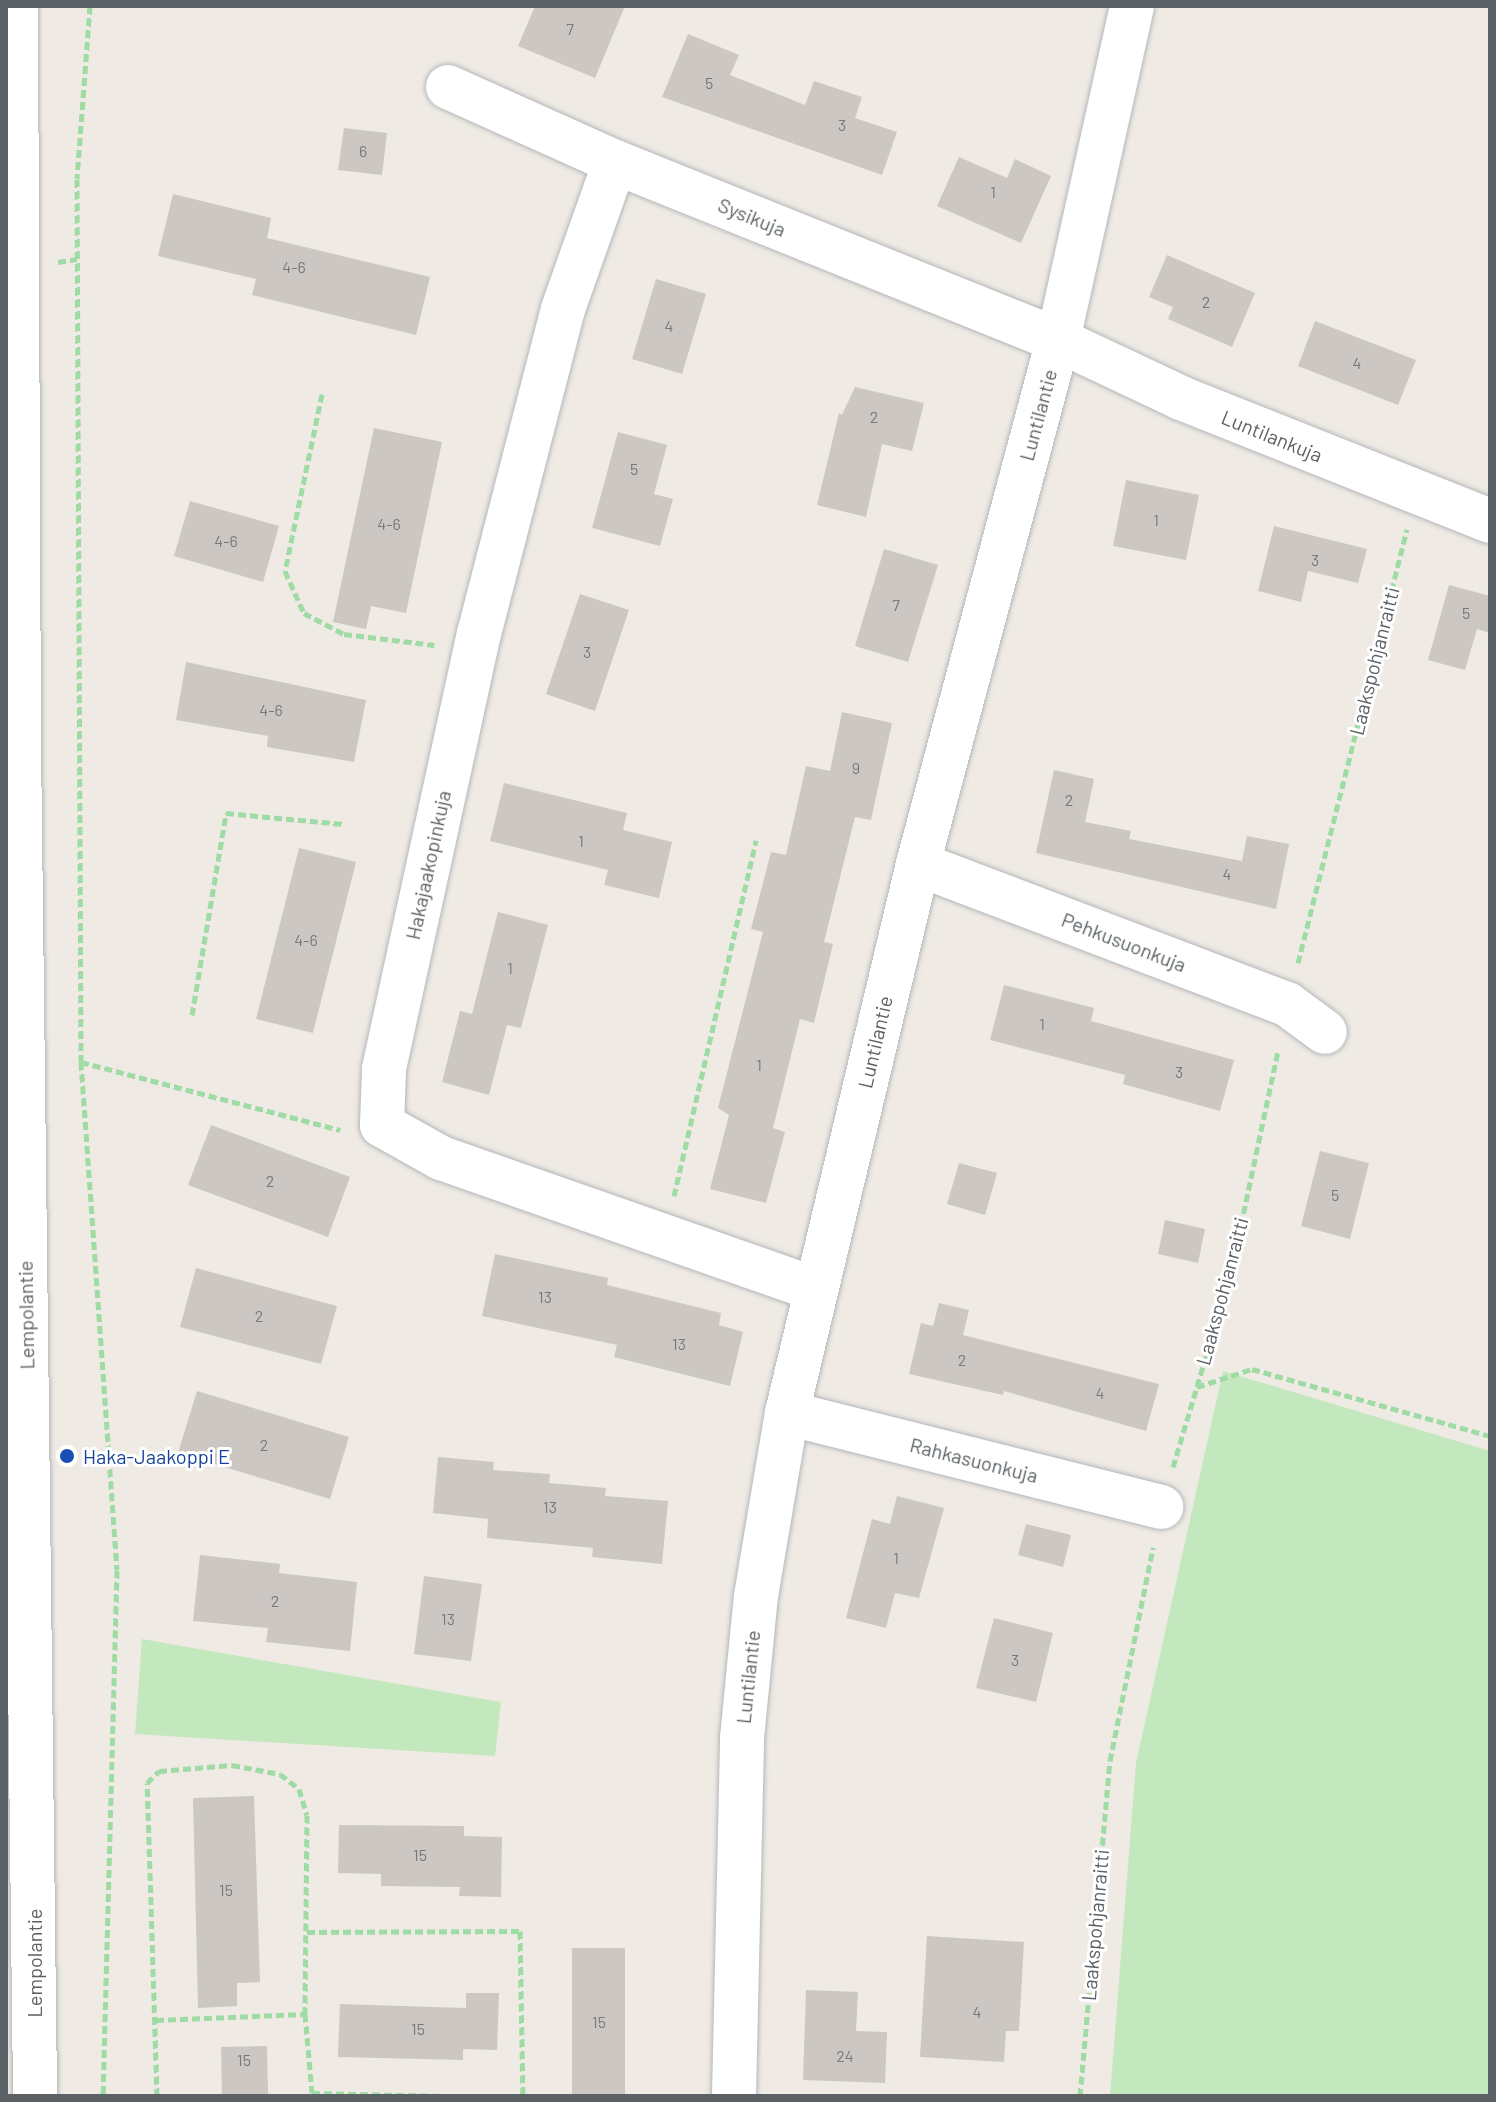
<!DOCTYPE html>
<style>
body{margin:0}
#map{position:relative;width:1496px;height:2102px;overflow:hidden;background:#efeae3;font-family:Barlow,sans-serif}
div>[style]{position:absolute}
.green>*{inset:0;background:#c4e8bd}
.building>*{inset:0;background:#ccc7c2}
.path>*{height:5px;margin-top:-2.5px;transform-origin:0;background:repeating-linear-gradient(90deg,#9fdba5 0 8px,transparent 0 12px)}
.roads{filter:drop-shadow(0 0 2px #b3b7bb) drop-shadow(0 0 2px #b3b7bb)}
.minor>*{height:44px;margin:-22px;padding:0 22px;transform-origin:22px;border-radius:22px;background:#fff}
.dots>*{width:22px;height:22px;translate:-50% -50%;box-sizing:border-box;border:4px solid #fff;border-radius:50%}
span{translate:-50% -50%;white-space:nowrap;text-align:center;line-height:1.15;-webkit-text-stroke:6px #fff;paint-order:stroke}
.number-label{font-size:16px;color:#777a7c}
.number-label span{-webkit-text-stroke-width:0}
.street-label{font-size:20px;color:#5b6165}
.transit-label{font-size:20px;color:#164399}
.left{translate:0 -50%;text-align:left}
.frame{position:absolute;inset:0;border:8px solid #5b6165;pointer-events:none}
</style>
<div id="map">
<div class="green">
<div style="clip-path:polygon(1223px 1371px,1490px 1451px,1490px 2096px,1110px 2096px,1136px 1763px)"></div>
<div style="clip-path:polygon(142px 1639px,501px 1702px,495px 1756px,135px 1734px)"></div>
</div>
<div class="building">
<div style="clip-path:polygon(535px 6px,625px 6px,595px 78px,518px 46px)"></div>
<div style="clip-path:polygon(688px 34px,739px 55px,730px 75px,805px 105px,814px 81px,862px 97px,855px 118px,897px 132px,882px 175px,662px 97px)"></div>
<div style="clip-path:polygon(344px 128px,387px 133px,382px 175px,338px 170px)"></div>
<div style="clip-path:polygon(959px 157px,1007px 178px,1015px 159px,1051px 176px,1021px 243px,937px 206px)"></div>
<div style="clip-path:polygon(173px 194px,271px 218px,267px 238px,430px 277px,416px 335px,252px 295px,256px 279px,158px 256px)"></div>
<div style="clip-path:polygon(1167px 255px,1255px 293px,1232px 347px,1168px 319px,1173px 307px,1149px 297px)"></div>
<div style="clip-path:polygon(656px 279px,706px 294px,682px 374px,632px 359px)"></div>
<div style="clip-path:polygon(1315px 321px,1416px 360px,1398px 405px,1298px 366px)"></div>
<div style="clip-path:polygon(855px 387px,924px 403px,912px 451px,882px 444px,866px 517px,817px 505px,839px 413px,842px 415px)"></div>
<div style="clip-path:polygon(374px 428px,442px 442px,406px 613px,371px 606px,366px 629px,333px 622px)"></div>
<div style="clip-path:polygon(618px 432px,667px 445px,654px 494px,673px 499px,660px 546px,592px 528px)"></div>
<div style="clip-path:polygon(1126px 480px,1199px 495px,1186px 560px,1113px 546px)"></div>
<div style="clip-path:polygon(190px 501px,279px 526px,263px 582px,174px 556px)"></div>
<div style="clip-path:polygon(1274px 526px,1367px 549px,1358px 583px,1308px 571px,1301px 602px,1258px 591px)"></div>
<div style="clip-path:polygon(884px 549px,938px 565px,908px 662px,855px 646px)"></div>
<div style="clip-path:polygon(1449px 585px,1490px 596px,1490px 633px,1477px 629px,1465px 670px,1428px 660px)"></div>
<div style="clip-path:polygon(580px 594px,629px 610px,595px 711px,546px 694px)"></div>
<div style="clip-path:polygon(186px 662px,366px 700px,354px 762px,267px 747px,268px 736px,176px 720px)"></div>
<div style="clip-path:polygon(842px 712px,892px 723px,871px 820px,855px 817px,824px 942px,833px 944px,814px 1023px,800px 1019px,773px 1128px,785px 1132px,766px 1203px,710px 1189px,729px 1115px,718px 1108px,763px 932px,751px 929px,771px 852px,786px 855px,806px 766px,830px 771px)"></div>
<div style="clip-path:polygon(1054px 770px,1094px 779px,1085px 822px,1131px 831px,1129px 839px,1242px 861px,1247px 836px,1289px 844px,1276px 909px,1036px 853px)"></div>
<div style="clip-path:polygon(504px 783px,627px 813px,623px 830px,672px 842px,659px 898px,604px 885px,608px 870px,490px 841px)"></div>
<div style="clip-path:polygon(299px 848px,356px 862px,313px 1033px,256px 1019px)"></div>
<div style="clip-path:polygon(498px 912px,548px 925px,521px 1028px,507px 1025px,489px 1095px,442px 1082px,460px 1011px,472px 1014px)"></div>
<div style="clip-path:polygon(1004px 985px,1094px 1008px,1091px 1021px,1234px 1060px,1220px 1111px,1123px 1084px,1125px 1075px,990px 1040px)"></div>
<div style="clip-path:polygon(211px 1125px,350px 1177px,328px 1237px,188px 1185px)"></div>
<div style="clip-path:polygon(1320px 1151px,1369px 1163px,1350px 1239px,1301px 1226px)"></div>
<div style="clip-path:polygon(959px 1163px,997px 1173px,985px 1215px,947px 1204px)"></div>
<div style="clip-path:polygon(1165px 1220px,1205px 1229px,1198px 1263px,1158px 1254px)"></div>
<div style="clip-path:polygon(495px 1254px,608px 1278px,607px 1285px,721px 1313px,719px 1325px,743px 1332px,730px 1386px,614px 1357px,617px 1345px,482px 1316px)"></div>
<div style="clip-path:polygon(196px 1268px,337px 1306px,321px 1364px,180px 1327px)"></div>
<div style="clip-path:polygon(939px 1303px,969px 1310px,963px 1335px,1159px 1384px,1146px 1431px,1004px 1391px,1003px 1395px,909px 1374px,921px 1323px,933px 1326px)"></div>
<div style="clip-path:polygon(197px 1391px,349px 1437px,330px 1499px,178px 1453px)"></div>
<div style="clip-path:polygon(438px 1457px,494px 1462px,493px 1470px,550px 1474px,549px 1483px,606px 1488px,605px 1496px,668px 1501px,662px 1564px,592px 1557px,593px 1548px,487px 1538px,488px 1519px,433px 1513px)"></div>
<div style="clip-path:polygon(897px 1496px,944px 1508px,919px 1598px,895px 1593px,886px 1628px,846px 1618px,872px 1519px,890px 1524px)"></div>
<div style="clip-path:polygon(1026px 1524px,1071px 1535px,1063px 1567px,1018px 1555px)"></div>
<div style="clip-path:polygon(200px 1555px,280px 1564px,279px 1573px,357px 1582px,350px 1651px,266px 1642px,268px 1628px,193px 1621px)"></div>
<div style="clip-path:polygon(424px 1576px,482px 1584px,471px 1661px,414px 1654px)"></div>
<div style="clip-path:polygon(994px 1618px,1053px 1633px,1036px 1702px,976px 1688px)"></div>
<div style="clip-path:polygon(254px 1796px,260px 1982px,237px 1983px,237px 2006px,198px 2008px,193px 1798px)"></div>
<div style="clip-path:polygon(339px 1825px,464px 1826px,464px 1836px,502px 1837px,501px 1897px,459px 1896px,460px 1887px,381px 1886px,381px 1874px,338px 1873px)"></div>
<div style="clip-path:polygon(927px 1936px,1024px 1942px,1019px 2031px,1006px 2031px,1004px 2062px,920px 2057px)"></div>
<div style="clip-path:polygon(572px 1948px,625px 1948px,625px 2096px,572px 2096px)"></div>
<div style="clip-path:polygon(806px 1990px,858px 1992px,856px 2031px,887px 2032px,885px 2083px,803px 2080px)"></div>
<div style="clip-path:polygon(466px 1993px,499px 1993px,497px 2050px,463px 2049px,463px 2060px,338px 2057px,340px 2004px,466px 2008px)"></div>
<div style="clip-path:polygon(267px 2046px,268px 2096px,222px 2096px,221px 2047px)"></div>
</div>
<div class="path">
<div style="left:90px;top:6px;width:173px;rotate:94.3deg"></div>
<div style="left:77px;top:179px;width:883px;rotate:89.74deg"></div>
<div style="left:81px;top:1062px;width:509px;rotate:85.95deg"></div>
<div style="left:117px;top:1570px;width:526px;rotate:91.52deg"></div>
<div style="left:58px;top:262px;width:19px;rotate:-9deg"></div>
<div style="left:322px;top:394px;width:181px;rotate:101.8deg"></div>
<div style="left:285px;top:571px;width:46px;rotate:65.7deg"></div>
<div style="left:304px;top:613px;width:45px;rotate:27.7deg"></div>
<div style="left:344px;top:634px;width:91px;rotate:7deg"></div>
<div style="left:1298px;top:963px;width:447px;rotate:-75.9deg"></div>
<div style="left:192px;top:1015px;width:205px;rotate:-80.4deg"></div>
<div style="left:226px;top:813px;width:118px;rotate:5.4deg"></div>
<div style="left:81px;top:1062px;width:268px;rotate:14.7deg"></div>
<div style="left:674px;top:1196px;width:365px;rotate:-77deg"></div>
<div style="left:1197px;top:1387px;width:58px;rotate:-18.1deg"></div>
<div style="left:1252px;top:1369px;width:247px;rotate:15.7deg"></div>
<div style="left:1173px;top:1467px;width:203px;rotate:-73.4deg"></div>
<div style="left:1231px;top:1272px;width:227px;rotate:-78deg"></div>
<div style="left:307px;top:1932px;width:213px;rotate:-0.3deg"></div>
<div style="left:520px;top:1931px;width:165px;rotate:89deg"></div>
<div style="left:156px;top:2020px;width:149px;rotate:-2.3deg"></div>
<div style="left:157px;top:2096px;width:313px;rotate:-91.8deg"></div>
<div style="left:147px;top:1783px;width:17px;rotate:-45deg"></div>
<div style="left:159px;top:1771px;width:73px;rotate:-4.7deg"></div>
<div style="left:232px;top:1765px;width:49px;rotate:10.6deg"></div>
<div style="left:280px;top:1774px;width:24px;rotate:38deg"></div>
<div style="left:299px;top:1789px;width:27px;rotate:73deg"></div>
<div style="left:307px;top:1815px;width:199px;rotate:90.6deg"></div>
<div style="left:305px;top:2014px;width:79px;rotate:84.9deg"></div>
<div style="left:312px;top:2093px;width:134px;rotate:1.3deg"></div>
<div style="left:1080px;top:2096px;width:336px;rotate:-84.9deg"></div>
<div style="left:1110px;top:1761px;width:218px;rotate:-78.6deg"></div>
</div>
<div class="roads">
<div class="minor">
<div style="left:16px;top:6px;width:738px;rotate:89.77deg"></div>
<div style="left:19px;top:744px;width:1352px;rotate:89.32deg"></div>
<div style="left:448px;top:87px;width:183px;rotate:24.2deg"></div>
<div style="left:615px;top:162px;width:477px;rotate:21.9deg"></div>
<div style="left:1058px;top:340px;width:136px;rotate:25.2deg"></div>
<div style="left:1181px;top:398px;width:333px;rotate:21.7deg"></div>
<div style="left:615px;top:162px;width:156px;rotate:109.5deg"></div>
<div style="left:563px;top:309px;width:335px;rotate:104.5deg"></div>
<div style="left:479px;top:633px;width:447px;rotate:102.3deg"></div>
<div style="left:384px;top:1070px;width:55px;rotate:92.1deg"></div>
<div style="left:382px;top:1125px;width:68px;rotate:29.2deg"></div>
<div style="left:441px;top:1158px;width:397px;rotate:19.3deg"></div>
<div style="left:918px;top:864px;width:395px;rotate:20.8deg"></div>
<div style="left:1287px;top:1004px;width:47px;rotate:36.4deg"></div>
<div style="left:787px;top:1413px;width:386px;rotate:14.1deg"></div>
<div style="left:734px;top:2096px;width:358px;rotate:-88.7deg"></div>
<div style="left:742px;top:1738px;width:143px;rotate:-84.4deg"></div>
<div style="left:756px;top:1596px;width:186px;rotate:-80.4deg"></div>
<div style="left:787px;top:1413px;width:564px;rotate:-76.58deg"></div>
<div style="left:918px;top:864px;width:542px;rotate:-75.04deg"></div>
<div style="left:1058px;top:340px;width:342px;rotate:-77.5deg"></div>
</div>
</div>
<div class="dots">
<div style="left:67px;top:1456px;background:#1a4fb4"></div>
</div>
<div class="number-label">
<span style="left:570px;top:29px">7</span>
<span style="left:709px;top:83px">5</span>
<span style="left:842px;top:125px">3</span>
<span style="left:363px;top:151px">6</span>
<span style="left:993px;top:192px">1</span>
<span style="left:294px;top:267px">4-6</span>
<span style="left:1206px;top:302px">2</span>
<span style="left:669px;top:326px">4</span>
<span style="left:1357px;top:363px">4</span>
<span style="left:874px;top:417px">2</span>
<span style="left:634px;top:469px">5</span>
<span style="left:1156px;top:520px">1</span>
<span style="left:389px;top:524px">4-6</span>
<span style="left:226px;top:541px">4-6</span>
<span style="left:1315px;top:560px">3</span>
<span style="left:896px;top:605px">7</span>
<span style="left:1466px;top:613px">5</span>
<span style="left:587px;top:652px">3</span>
<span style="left:271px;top:710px">4-6</span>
<span style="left:856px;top:768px">9</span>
<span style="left:1069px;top:800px">2</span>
<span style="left:581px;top:841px">1</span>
<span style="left:1227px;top:874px">4</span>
<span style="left:306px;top:940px">4-6</span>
<span style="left:510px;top:968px">1</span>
<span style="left:1042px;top:1024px">1</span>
<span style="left:759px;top:1065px">1</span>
<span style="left:1179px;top:1072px">3</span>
<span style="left:270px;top:1181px">2</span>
<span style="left:1335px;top:1195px">5</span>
<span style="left:545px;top:1297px">13</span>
<span style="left:259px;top:1316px">2</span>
<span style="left:679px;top:1344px">13</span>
<span style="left:962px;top:1360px">2</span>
<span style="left:1100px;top:1393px">4</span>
<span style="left:264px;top:1445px">2</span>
<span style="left:550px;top:1507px">13</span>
<span style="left:896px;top:1558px">1</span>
<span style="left:275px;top:1601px">2</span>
<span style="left:448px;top:1619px">13</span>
<span style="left:1015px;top:1660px">3</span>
<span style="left:420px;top:1855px">15</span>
<span style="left:226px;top:1890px">15</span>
<span style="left:977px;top:2012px">4</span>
<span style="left:599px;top:2022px">15</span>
<span style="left:418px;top:2029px">15</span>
<span style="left:845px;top:2056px">24</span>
<span style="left:244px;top:2060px">15</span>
</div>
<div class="street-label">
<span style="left:752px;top:217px;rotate:22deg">Sysikuja</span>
<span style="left:1038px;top:415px;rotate:-75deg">Luntilantie</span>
<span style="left:1272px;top:436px;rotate:22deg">Luntilankuja</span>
<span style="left:1374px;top:661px;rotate:-76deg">Laakspohjanraitti</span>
<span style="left:428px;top:865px;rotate:-78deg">Hakajaakopinkuja</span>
<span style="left:1124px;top:942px;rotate:21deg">Pehkusuonkuja</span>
<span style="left:875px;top:1042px;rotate:-77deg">Luntilantie</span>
<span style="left:1222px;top:1291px;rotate:-75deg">Laakspohjanraitti</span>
<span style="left:26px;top:1315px;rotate:-91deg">Lempolantie</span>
<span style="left:974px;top:1460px;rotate:14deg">Rahkasuonkuja</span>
<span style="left:748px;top:1677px;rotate:-84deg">Luntilantie</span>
<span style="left:1095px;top:1925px;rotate:-85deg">Laakspohjanraitti</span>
<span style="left:34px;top:1963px;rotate:-90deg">Lempolantie</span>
</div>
<div class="transit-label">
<span class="left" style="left:83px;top:1456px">Haka-Jaakoppi E</span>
</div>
<div class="frame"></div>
</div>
